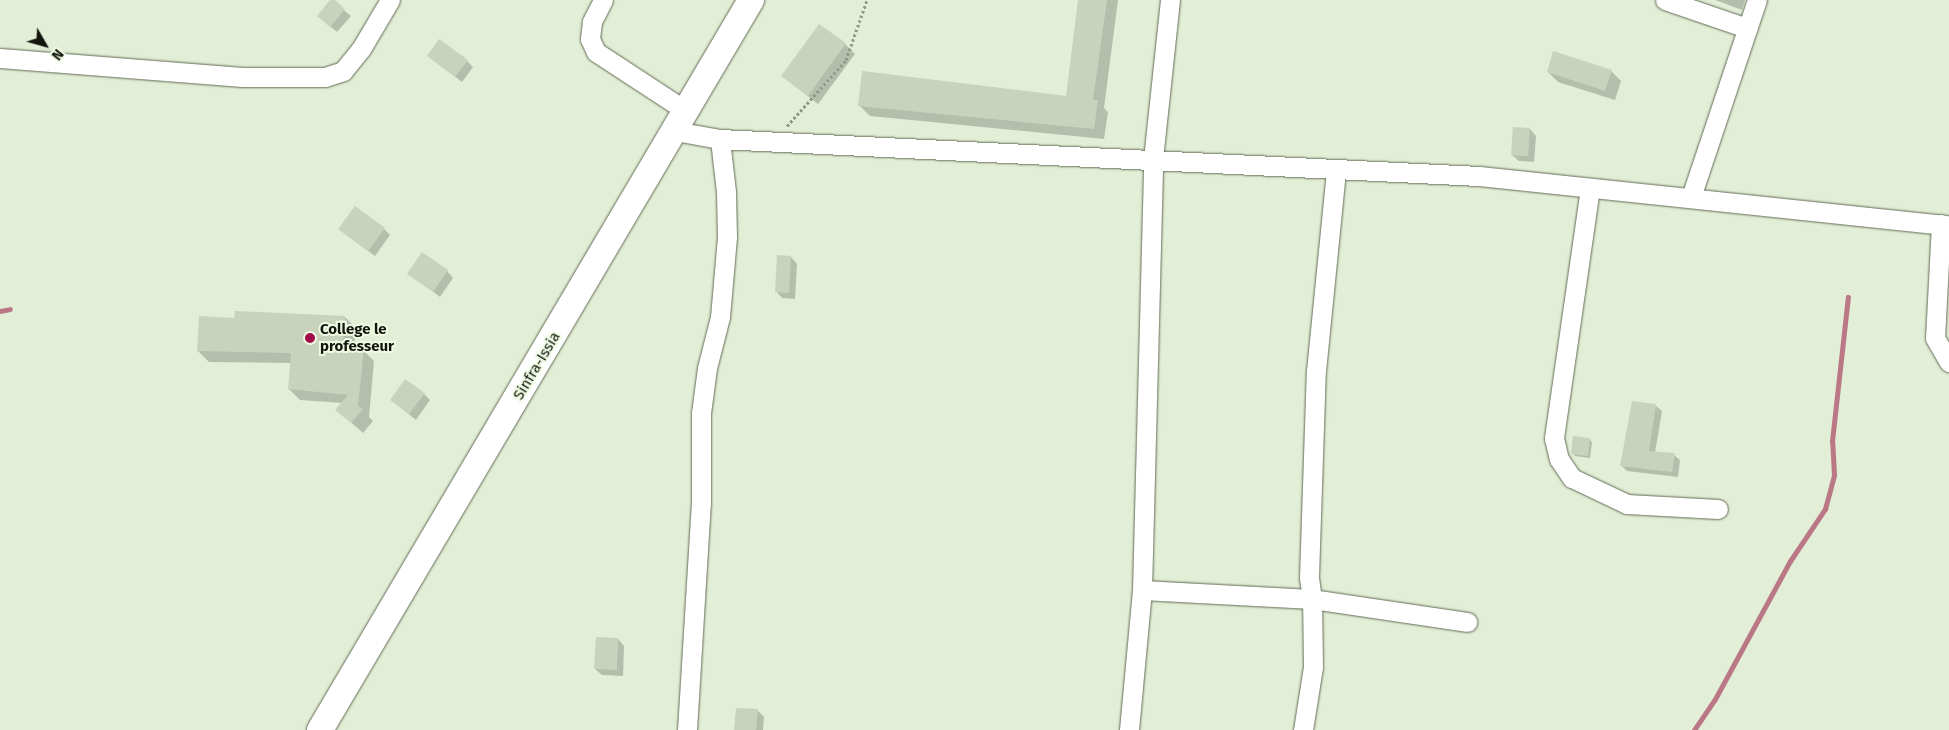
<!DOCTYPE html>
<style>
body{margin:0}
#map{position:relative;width:1949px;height:730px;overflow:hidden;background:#e3eed6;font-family:"Fira Sans",sans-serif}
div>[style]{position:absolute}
.shadow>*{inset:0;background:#0003}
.stream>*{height:5px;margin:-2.5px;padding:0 2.5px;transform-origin:2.5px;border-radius:2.5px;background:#ba7886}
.building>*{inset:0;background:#c9d3bc}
.path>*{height:3px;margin-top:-1.5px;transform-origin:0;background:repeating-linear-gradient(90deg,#909887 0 2.5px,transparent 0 5px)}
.roads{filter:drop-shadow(0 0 1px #626b56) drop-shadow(0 0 1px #626b56)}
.street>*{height:19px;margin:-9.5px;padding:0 9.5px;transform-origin:9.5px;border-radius:9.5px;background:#fff}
.secondary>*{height:26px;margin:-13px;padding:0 13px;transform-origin:13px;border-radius:13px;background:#fff}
.dots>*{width:14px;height:14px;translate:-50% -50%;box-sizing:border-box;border:2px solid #f0fbe3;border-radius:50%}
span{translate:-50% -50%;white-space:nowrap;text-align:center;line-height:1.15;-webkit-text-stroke:4px #f0fbe3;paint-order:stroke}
.poi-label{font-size:15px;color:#12160e;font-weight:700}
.left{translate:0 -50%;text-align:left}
.street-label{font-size:15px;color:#12160e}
.north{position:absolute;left:20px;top:20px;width:50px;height:50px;-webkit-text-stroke:4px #f0fbe3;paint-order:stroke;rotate:128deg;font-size:14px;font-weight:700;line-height:20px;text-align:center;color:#12160e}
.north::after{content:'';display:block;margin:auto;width:18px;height:22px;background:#12160e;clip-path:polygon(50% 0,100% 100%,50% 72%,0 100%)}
</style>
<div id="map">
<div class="shadow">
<div style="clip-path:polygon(331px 0,351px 16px,337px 32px,325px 22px)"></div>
<div style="clip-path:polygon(1079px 0,1118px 0,1104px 108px,1108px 112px,1104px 139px,870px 116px,860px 106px,1067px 98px)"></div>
<div style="clip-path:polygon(1715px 0,1745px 0,1742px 10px)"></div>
<div style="clip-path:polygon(845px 44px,855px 54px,818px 104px,782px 76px)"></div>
<div style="clip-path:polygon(428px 56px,467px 61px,473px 67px,462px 82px)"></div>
<div style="clip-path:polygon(1611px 71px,1621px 81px,1615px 100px,1558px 82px,1548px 72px)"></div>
<div style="clip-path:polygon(1530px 129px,1536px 136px,1534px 162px,1519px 161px,1512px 155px)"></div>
<div style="clip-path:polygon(384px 229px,390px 235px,375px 256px,346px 235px)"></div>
<div style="clip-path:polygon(778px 257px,791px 257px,797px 264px,795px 299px,782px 298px,776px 291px)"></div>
<div style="clip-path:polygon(447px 271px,453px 278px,440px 297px,409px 273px)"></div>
<div style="clip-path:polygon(345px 317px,356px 328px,354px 349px,363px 350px,374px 361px,369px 417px,373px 421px,363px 433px,337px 410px,342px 403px,300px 400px,289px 389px,292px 363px,209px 362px,198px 351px,235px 319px)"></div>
<div style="clip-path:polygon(424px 394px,430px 400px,416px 420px,391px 400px)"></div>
<div style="clip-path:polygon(1633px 403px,1656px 406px,1662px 411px,1655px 453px,1674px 455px,1680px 460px,1678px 477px,1627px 471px,1621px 465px)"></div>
<div style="clip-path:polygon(1589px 439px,1592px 442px,1590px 458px,1575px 456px,1573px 454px)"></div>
<div style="clip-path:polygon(618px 639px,624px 646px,623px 676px,602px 675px,595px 669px)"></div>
<div style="clip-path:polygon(757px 710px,764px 717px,763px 730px,735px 730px)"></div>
</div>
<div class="stream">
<div style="left:0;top:311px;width:10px;rotate:-11deg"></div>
<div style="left:1694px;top:730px;width:37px;rotate:-56deg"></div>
<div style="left:1715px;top:699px;width:157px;rotate:-61.5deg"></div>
<div style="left:1790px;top:561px;width:63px;rotate:-56.1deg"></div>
<div style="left:1825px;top:509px;width:35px;rotate:-75deg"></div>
<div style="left:1834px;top:475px;width:34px;rotate:-93deg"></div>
<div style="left:1832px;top:441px;width:145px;rotate:-83.7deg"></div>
</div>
<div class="building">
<div style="clip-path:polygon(330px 0,335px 0,345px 9px,330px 27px,317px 16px)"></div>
<div style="clip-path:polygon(1078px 0,1107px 0,1093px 100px,1098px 100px,1094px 129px,858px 106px,862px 71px,1066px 96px)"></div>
<div style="clip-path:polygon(819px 24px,846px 43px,808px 96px,781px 76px)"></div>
<div style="clip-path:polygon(439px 39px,468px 60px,455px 77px,427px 56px)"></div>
<div style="clip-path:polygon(1553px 51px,1612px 70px,1605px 91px,1547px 72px)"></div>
<div style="clip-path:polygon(1513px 127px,1530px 128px,1528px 156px,1511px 155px)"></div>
<div style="clip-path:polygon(355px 206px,385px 228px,368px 251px,338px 229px)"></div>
<div style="clip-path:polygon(422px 252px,448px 270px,433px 292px,407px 274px)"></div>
<div style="clip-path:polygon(777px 255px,791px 256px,789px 293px,775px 292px)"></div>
<div style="clip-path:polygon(235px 311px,345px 316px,343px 347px,364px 348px,358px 406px,363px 409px,351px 423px,335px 410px,348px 395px,288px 389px,291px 353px,197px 351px,199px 316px,234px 318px)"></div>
<div style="clip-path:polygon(405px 379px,425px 393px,409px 414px,390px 400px)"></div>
<div style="clip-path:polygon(1632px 401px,1656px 404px,1649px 451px,1675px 453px,1672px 472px,1620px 466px)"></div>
<div style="clip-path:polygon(1573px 436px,1590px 438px,1588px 456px,1571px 454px)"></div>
<div style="clip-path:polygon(596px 637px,618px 638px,617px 670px,594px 669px)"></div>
<div style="clip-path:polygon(736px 708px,758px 709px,756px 730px,734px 730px)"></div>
</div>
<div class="path">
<div style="left:787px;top:126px;width:89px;rotate:-48.2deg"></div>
<div style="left:846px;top:60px;width:64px;rotate:-70.7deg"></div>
</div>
<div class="roads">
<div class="street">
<div style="left:603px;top:0;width:25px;rotate:117deg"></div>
<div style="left:592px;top:22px;width:17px;rotate:97deg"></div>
<div style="left:590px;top:39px;width:14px;rotate:65deg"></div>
<div style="left:596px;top:52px;width:108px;rotate:33.2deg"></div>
<div style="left:1665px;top:0;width:87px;rotate:18.9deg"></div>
<div style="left:0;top:58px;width:243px;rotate:4.5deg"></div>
<div style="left:242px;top:77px;width:83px"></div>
<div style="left:325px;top:77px;width:19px;rotate:-18deg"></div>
<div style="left:343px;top:71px;width:28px;rotate:-51deg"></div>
<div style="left:361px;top:49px;width:57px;rotate:-59.4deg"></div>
<div style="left:675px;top:131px;width:46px;rotate:10.1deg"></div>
<div style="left:720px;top:139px;width:760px;rotate:2.79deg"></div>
<div style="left:1479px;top:176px;width:473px;rotate:6deg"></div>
<div style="left:1590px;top:188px;width:253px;rotate:98.2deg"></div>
<div style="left:1554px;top:438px;width:22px;rotate:77deg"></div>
<div style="left:1559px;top:459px;width:23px;rotate:56deg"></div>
<div style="left:1572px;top:478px;width:61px;rotate:25.3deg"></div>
<div style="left:1627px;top:504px;width:91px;rotate:3.1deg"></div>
<div style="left:1691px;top:197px;width:208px;rotate:-71.5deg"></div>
<div style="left:1941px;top:224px;width:114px;rotate:93deg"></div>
<div style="left:1935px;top:338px;width:28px;rotate:60deg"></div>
<div style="left:1142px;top:590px;width:170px;rotate:3deg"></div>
<div style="left:1312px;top:599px;width:22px;rotate:-98deg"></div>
<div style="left:1309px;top:577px;width:206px;rotate:-88.1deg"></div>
<div style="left:1316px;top:371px;width:200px;rotate:-84.3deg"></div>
<div style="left:687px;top:730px;width:227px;rotate:-86.5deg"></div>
<div style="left:701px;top:503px;width:90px;rotate:-90deg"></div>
<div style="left:701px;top:413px;width:45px;rotate:-82.4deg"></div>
<div style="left:707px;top:368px;width:53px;rotate:-75.7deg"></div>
<div style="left:720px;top:317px;width:80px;rotate:-85deg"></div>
<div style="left:727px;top:237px;width:45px;rotate:-91.3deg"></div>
<div style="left:726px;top:192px;width:53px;rotate:-96.5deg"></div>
<div style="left:1129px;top:730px;width:141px;rotate:-84.7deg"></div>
<div style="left:1142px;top:590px;width:431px;rotate:-88.5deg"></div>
<div style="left:1153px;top:159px;width:160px;rotate:-83.9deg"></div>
<div style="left:1303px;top:730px;width:64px;rotate:-81deg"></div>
<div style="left:1313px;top:667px;width:68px;rotate:-90.8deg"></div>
<div style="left:1312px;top:599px;width:157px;rotate:8.4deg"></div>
</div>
<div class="secondary">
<div style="left:320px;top:730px;width:848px;rotate:-59.44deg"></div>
</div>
</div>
<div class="dots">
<div style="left:310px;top:338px;background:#a20a4a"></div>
</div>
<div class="poi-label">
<span class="left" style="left:320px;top:338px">College le<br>professeur</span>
</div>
<div class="street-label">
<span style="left:537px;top:366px;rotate:-59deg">Sinfra-Issia</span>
</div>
<div class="north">N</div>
</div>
